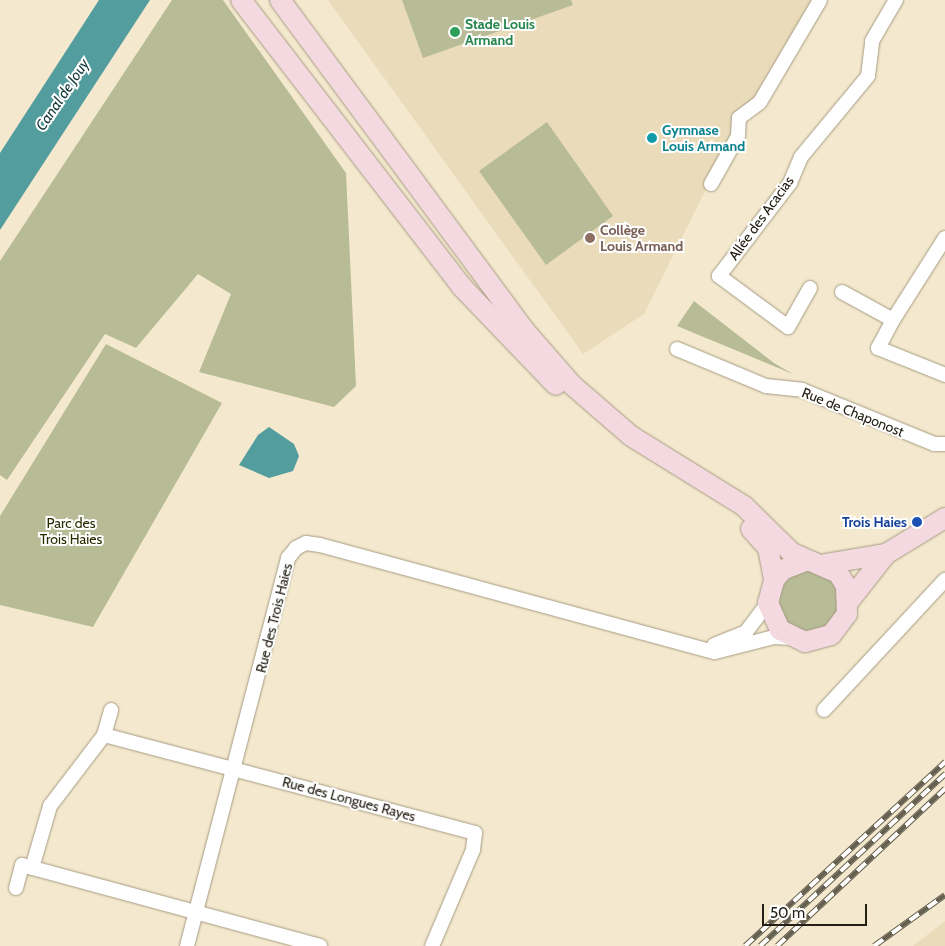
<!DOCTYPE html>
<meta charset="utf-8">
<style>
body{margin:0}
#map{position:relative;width:945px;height:946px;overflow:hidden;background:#f4e9ce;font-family:Cabin,sans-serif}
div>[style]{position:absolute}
.built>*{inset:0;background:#eadcbb}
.green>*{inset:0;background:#b8bc96}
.round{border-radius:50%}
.water>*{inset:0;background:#539d9e}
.roads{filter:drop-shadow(0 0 1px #a59b82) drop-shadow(0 0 1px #a59b82)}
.street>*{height:14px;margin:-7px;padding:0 7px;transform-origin:7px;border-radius:7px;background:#fff}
.secondary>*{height:20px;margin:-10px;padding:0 10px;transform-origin:10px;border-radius:10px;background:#f4d9e1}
.rail>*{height:5.5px;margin-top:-2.75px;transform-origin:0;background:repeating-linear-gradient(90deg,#fff 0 11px,#666050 0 22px);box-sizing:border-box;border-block:1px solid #666050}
.dots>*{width:14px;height:14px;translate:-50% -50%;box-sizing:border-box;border:2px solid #fff;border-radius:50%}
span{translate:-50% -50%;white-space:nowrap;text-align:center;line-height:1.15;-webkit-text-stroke:4px #fff;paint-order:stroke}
.leisure-label{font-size:14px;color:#27864d;font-weight:700}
.left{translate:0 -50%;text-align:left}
.culture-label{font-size:14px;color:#0d838f;font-weight:700}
.street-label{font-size:14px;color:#242016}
.education-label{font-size:14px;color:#785e54;font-weight:700}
.transit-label{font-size:14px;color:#164399;font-weight:700}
.right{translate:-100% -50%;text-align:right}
.park-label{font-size:14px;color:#292c01}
.water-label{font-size:15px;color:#14393a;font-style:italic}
.scale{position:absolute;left:762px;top:904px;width:105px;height:22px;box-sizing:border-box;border:2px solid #242016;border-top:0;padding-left:6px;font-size:15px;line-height:18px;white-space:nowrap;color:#242016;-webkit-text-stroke:4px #fff;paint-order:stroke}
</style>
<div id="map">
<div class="built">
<div style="clip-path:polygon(328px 0,815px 0,719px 163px,644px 314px,583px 354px)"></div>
<div style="clip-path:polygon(945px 921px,945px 946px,913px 946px)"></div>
</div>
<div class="green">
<div style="clip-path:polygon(172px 0,223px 0,346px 173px,356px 386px,334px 407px,199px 372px,231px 294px,198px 274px,136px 348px,105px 334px,7px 480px,0 475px,0 261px)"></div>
<div style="clip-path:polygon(402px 0,571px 0,573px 5px,423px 58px)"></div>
<div style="clip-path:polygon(547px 122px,613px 216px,546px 265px,479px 171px)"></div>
<div style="clip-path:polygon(694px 301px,774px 363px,793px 374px,677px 326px)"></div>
<div style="clip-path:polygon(106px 344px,222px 403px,93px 627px,0 605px,0 516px)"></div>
<div class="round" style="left:779px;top:571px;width:60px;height:60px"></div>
</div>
<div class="water">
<div style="clip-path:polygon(99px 0,150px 0,0 230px,0 153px)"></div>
<div style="clip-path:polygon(269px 427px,294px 444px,299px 456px,293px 471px,269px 478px,239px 465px,258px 435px)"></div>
</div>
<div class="roads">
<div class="street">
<div style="left:711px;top:184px;width:55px;rotate:-60.6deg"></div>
<div style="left:738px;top:136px;width:18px;rotate:-87deg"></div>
<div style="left:739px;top:118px;width:26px;rotate:-37deg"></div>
<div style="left:760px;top:102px;width:118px;rotate:-59.5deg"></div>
<div style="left:810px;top:288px;width:45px;rotate:119.4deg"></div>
<div style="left:788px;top:327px;width:86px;rotate:-143.5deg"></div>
<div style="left:719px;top:276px;width:117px;rotate:-52.6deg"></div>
<div style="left:790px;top:183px;width:28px;rotate:-67deg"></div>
<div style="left:801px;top:157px;width:105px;rotate:-50.4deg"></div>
<div style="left:868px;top:76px;width:35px;rotate:-83deg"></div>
<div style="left:872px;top:41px;width:48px;rotate:-59.7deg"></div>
<div style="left:842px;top:292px;width:58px;rotate:28.8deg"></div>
<div style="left:893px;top:320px;width:32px;rotate:118deg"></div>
<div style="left:878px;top:348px;width:72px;rotate:21.9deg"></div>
<div style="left:893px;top:320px;width:97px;rotate:-57.6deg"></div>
<div style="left:677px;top:349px;width:96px;rotate:22.6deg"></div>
<div style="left:766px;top:386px;width:36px;rotate:6deg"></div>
<div style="left:802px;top:390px;width:143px;rotate:22.2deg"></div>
<div style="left:934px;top:444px;width:11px"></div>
<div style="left:714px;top:645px;width:35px;rotate:-22deg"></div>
<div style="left:746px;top:632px;width:36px;rotate:-53deg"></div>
<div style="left:824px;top:710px;width:178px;rotate:-47.1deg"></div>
<div style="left:104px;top:735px;width:384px;rotate:14.8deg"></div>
<div style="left:475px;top:833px;width:17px;rotate:97deg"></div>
<div style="left:473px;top:850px;width:104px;rotate:113.1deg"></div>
<div style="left:32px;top:868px;width:65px;rotate:-73.8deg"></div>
<div style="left:50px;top:806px;width:89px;rotate:-52.7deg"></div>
<div style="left:104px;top:735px;width:26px;rotate:-74deg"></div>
<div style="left:16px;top:888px;width:24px;rotate:-75deg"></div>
<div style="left:22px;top:865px;width:309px;rotate:15.2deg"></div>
<div style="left:187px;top:946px;width:401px;rotate:-75.4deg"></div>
<div style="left:288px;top:558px;width:13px;rotate:-51deg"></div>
<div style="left:296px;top:548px;width:11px;rotate:-27deg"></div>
<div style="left:306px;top:543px;width:14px;rotate:8deg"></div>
<div style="left:320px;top:545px;width:409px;rotate:15.2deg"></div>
<div style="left:715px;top:652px;width:61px;rotate:-14.3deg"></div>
<div style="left:774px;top:637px;width:17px;rotate:3deg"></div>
</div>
<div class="secondary">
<div style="left:241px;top:0;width:361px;rotate:52.4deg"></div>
<div style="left:461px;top:286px;width:137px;rotate:46.2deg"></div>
<div style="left:280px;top:0;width:412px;rotate:53.5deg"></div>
<div style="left:525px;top:331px;width:70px;rotate:49deg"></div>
<div style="left:571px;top:384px;width:79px;rotate:40.9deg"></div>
<div style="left:631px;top:436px;width:133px;rotate:31.8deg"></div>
<div style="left:744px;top:506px;width:67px;rotate:44.4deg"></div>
<div style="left:792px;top:553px;width:50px;rotate:23.5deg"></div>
<div style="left:838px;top:573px;width:15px;rotate:58deg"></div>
<div style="left:846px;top:586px;width:28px;rotate:88deg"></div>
<div style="left:847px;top:614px;width:26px;rotate:127deg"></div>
<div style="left:831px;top:635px;width:27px;rotate:165deg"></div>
<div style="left:805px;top:642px;width:28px;rotate:-154deg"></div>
<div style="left:780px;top:630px;width:30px;rotate:-114deg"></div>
<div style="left:768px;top:603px;width:24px;rotate:-75deg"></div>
<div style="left:774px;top:580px;width:13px;rotate:-51deg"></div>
<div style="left:782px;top:570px;width:26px;rotate:-21deg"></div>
<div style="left:751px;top:529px;width:25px;rotate:48deg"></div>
<div style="left:768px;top:548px;width:33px;rotate:79deg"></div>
<div style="left:825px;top:564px;width:62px;rotate:-9.3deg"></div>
<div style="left:886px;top:554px;width:69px;rotate:-31.4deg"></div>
<div style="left:849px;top:601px;width:60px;rotate:-51.8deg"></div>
</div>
</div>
<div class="rail">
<div style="left:745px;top:946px;width:272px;rotate:-42.6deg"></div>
<div style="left:760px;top:946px;width:253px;rotate:-42.9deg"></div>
<div style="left:777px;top:946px;width:230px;rotate:-43.1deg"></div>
<div style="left:874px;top:946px;width:87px;rotate:-35.7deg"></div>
</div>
<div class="dots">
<div style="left:455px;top:32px;background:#2e9e5b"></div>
<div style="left:652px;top:138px;background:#0f9aa8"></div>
<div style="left:590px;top:238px;background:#8d6e63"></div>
<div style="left:917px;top:522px;background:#1a4fb4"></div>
</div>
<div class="leisure-label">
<span class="left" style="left:465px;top:32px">Stade Louis<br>Armand</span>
</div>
<div class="culture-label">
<span class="left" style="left:662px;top:138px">Gymnase<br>Louis Armand</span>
</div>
<div class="street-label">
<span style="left:761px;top:218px;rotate:-54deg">Allée des Acacias</span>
<span style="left:853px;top:412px;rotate:22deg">Rue de Chaponost</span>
<span style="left:274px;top:618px;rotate:-76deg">Rue des Trois Haies</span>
<span style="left:349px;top:799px;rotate:15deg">Rue des Longues Rayes</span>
</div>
<div class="education-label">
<span class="left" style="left:600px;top:238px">Collège<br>Louis Armand</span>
</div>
<div class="transit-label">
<span class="right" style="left:907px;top:522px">Trois Haies</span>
</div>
<div class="park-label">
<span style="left:71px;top:531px">Parc des<br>Trois Haies</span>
</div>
<div class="water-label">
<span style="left:63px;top:95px;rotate:-56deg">Canal de Jouy</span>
</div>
<div class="scale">50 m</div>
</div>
